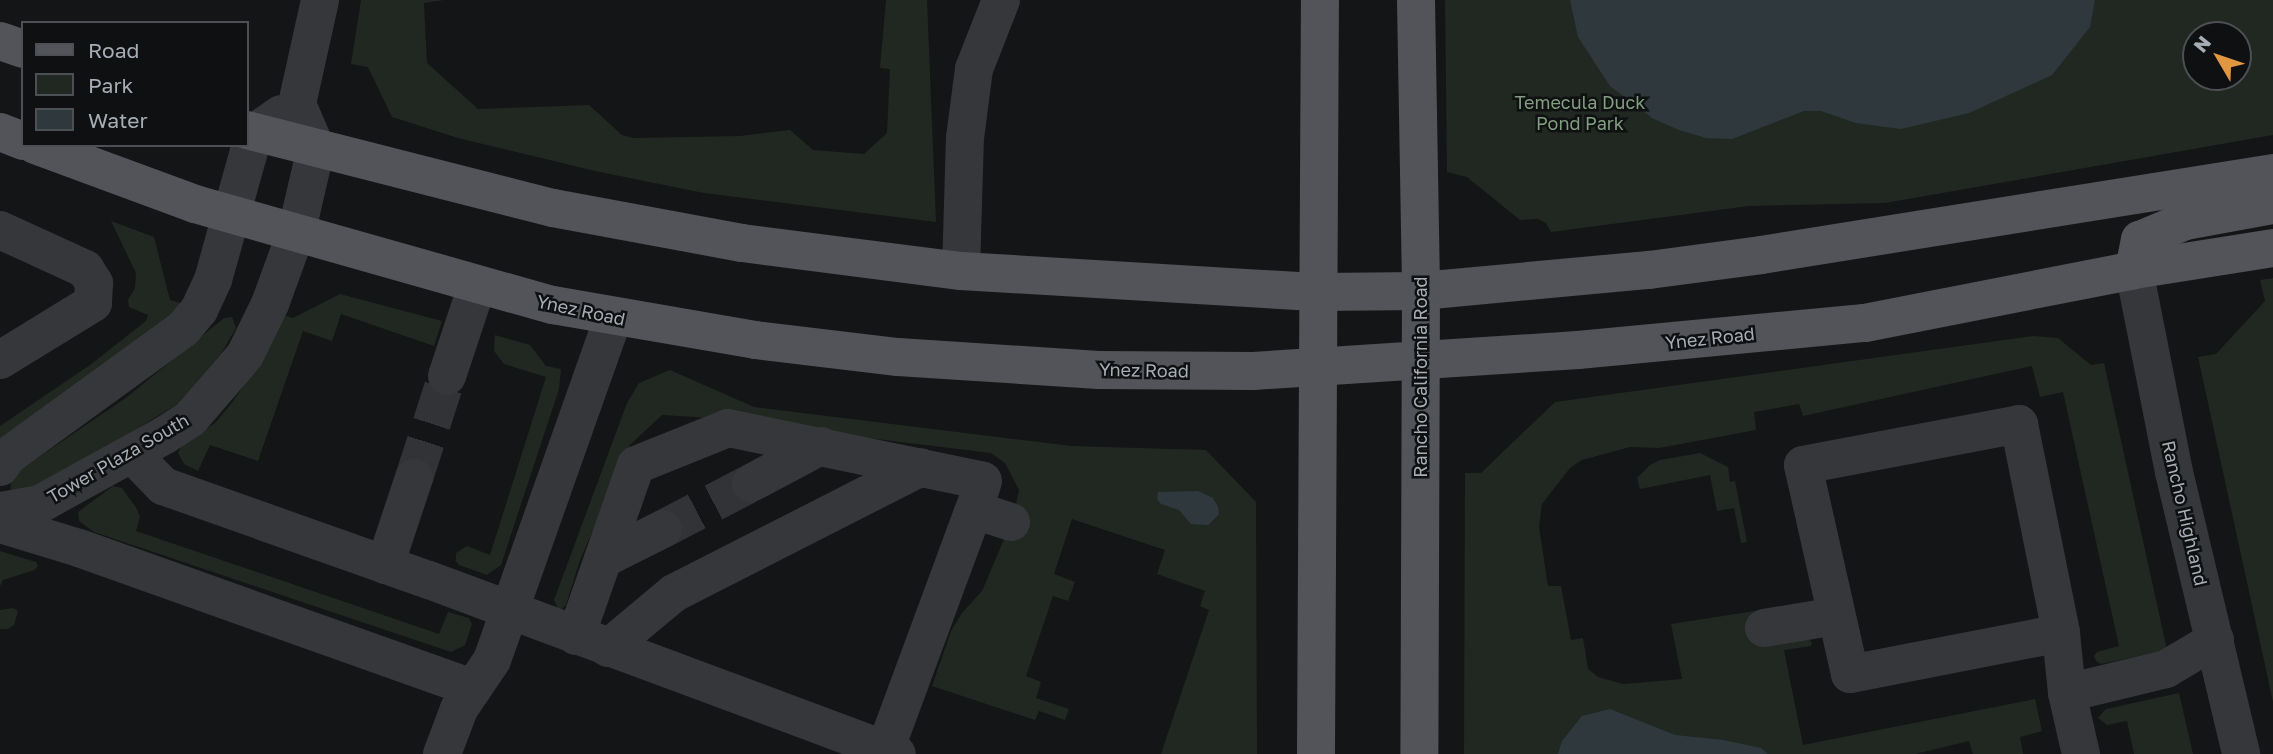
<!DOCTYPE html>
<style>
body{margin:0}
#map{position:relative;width:2273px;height:754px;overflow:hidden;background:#141516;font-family:"Golos Text",sans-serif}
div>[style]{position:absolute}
.green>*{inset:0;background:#212821}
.water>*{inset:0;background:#2f393d}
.minor-tunnel>*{height:38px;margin-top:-19px;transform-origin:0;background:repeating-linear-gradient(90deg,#313336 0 38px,transparent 0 57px)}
.minor>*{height:38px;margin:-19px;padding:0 19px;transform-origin:19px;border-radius:19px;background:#36373a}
.major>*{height:38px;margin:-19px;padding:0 19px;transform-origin:19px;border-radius:19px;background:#525459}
span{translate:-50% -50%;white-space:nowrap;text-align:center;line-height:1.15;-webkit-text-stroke:5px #0f1011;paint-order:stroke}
.park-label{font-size:18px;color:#829e80}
.street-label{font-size:18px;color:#a7adb5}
.legend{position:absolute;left:21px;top:21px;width:228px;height:126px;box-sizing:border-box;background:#0f1011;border:2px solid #4c4f53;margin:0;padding:9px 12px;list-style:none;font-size:21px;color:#a7adb5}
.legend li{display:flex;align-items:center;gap:14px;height:35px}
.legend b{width:35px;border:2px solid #4c4f53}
.north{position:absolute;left:2182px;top:21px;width:70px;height:70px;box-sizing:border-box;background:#0f1011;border:2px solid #4c4f53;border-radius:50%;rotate:309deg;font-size:19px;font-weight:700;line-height:28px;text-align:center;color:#a7adb5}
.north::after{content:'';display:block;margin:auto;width:24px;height:32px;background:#e19641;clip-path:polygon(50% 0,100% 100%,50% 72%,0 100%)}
</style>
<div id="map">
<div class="green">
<div style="clip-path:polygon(361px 0,444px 0,424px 3px,427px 63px,478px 109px,589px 105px,622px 135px,633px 138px,740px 136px,790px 130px,813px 150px,864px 154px,887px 133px,890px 69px,880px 68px,886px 0,927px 0,936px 222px,704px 193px,595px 171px,458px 138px,392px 117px,368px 67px,351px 64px)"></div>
<div style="clip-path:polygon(evenodd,1445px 0,2273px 0,2273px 135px,1885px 203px,1749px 206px,1551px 232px,1546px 223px,1538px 219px,1520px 220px,1467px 177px,1447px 172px,1445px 0,2196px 35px,2238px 35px,2238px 77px,2196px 77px,2196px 35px)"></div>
<div style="clip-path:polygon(111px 221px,154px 237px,170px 300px,183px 304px,163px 330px,0 444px,0 426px,90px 365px,146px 321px,148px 315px,129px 307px,128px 300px,135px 288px,136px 273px)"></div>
<div style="clip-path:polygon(2273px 278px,2273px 702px,2198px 357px,2216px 354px,2265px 301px,2260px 280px)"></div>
<div style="clip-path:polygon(340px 294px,442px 321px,434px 346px,341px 314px,332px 341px,303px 331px,258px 461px,210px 445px,198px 471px,184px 464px,178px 453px,182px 445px,215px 423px,231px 404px,253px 372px,281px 314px,293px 318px)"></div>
<div style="clip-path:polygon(232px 317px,236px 328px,222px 352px,179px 403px,32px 493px,11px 491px,10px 477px,20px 470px,127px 397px,224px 318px)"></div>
<div style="clip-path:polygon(495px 335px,530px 345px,546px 366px,561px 369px,559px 389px,501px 565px,487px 575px,459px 565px,456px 561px,456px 553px,467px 546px,490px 555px,546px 377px,504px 364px,494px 351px)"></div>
<div style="clip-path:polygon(2033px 336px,2058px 338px,2091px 365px,2104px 363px,2167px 650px,2101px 664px,2096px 661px,2094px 656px,2097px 652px,2119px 646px,2063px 392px,2040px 397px,2032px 366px,1803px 416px,1799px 404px,1754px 412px,1756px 430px,1659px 448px,1630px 447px,1582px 460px,1570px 468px,1542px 504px,1539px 527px,1548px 586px,1561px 586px,1571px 640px,1583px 638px,1588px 669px,1598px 677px,1623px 684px,1682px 679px,1671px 624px,1755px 611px,1764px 644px,1809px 639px,1812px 643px,1811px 646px,1784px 650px,1803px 745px,2035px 699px,2042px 731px,2020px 737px,2023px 754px,1973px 754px,1969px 741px,1915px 754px,1464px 754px,1465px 473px,1481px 473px,1555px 402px)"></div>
<div style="clip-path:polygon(670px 370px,754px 407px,1072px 446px,1206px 450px,1256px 502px,1257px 754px,1161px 754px,1209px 610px,1200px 606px,1205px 591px,1157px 574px,1165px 550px,1072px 519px,1054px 574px,1075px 582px,1068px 601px,1053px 596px,1026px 676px,1041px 682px,1036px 698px,1069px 709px,1065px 720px,1039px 711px,1035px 720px,932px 686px,951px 631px,962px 613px,982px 591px,1013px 518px,1019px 490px,1005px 463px,991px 453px,696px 417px,662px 415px,630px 445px,580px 560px,566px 605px,559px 611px,554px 600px,627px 403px,639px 383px)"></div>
<div style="clip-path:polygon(1700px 453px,1728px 467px,1730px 482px,1735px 481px,1747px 542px,1741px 543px,1734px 508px,1717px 511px,1710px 475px,1640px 489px,1637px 478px,1650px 465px,1660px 460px)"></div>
<div style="clip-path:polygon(113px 486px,122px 488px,137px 509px,140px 517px,136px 531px,439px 634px,448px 612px,469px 618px,472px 624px,465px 645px,451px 652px,94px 532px,79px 521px,78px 512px)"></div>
<div style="clip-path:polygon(0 551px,36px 562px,38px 566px,35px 570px,3px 580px,0 586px)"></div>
<div style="clip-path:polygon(13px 608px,18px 611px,14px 625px,8px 629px,0 629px,0 610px)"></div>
<div style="clip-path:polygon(2179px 693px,2193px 754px,2134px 754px,2127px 721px,2107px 725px,2098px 718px,2106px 709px)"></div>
</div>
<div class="water">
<div style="clip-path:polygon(1570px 0,2095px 0,2090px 27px,2052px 75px,1969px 113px,1901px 129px,1856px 123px,1821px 111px,1804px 111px,1732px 139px,1706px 138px,1679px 130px,1652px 118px,1610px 86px,1578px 37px)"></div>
<div style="clip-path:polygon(1198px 491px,1213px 498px,1218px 507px,1219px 514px,1208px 525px,1191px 524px,1179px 510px,1161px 504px,1157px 499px,1158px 492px)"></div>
<div style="clip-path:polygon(1610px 709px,1675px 735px,1723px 740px,1761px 748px,1768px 754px,1558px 754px,1562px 741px,1582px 716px)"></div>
</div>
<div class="minor-tunnel">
<div style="left:414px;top:478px;width:107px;rotate:-72.1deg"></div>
<div style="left:663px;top:529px;width:99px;rotate:-27.6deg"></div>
</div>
<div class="minor">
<div style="left:0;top:230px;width:94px;rotate:24.6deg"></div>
<div style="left:85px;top:269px;width:17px;rotate:57deg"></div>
<div style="left:94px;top:283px;width:20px;rotate:93deg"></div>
<div style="left:93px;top:303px;width:109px;rotate:148.5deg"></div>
<div style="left:2134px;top:270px;width:206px;rotate:78.8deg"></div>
<div style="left:2174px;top:472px;width:290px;rotate:76.6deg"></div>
<div style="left:961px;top:271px;width:133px;rotate:-88.3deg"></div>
<div style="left:965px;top:138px;width:70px;rotate:-82.6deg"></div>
<div style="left:974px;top:69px;width:74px;rotate:-68.6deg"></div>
<div style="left:447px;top:376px;width:95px;rotate:-71.6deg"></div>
<div style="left:132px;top:454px;width:45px;rotate:45.9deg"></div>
<div style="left:163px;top:486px;width:282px;rotate:19.5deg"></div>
<div style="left:429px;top:580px;width:499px;rotate:20.4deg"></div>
<div style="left:0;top:467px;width:14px;rotate:-54deg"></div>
<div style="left:8px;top:456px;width:216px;rotate:-36deg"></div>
<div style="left:183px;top:329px;width:25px;rotate:-50deg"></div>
<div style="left:199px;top:310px;width:33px;rotate:-65deg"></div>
<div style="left:213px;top:280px;width:153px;rotate:-74.4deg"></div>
<div style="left:254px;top:133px;width:33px;rotate:-35deg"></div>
<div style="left:751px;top:483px;width:79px;rotate:-27.9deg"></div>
<div style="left:0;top:511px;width:41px;rotate:-9.9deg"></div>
<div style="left:40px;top:504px;width:143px;rotate:-28.9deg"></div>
<div style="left:165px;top:435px;width:30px;rotate:-33deg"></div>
<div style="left:190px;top:419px;width:84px;rotate:-49.3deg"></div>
<div style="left:245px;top:355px;width:57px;rotate:-63.9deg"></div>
<div style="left:270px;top:304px;width:79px;rotate:-70deg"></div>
<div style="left:297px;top:230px;width:84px;rotate:-77deg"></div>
<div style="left:316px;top:148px;width:48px;rotate:-113.4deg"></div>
<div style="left:297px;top:104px;width:107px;rotate:-77.5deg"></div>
<div style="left:0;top:524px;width:83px;rotate:16.9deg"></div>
<div style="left:79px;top:548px;width:418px;rotate:19.6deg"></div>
<div style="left:603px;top:559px;width:67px;rotate:-26.6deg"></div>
<div style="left:385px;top:565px;width:92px;rotate:-71.6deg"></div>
<div style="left:1764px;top:628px;width:73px;rotate:-9.5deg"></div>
<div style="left:2061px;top:633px;width:215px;rotate:169deg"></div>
<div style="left:1850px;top:674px;width:214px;rotate:-102.7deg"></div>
<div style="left:1803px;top:465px;width:220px;rotate:-10.7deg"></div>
<div style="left:2019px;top:424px;width:213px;rotate:78.6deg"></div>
<div style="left:2061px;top:633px;width:60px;rotate:84.3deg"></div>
<div style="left:2067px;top:693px;width:63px;rotate:77.1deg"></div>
<div style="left:576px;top:636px;width:181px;rotate:-70.7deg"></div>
<div style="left:636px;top:465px;width:99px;rotate:-21.9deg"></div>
<div style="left:728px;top:428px;width:260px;rotate:11.7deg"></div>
<div style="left:983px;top:481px;width:30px;rotate:107deg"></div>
<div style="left:608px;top:648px;width:86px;rotate:-39.8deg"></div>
<div style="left:674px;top:593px;width:277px;rotate:-27deg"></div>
<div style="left:2067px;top:693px;width:102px;rotate:-13.6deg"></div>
<div style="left:2166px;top:669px;width:57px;rotate:-30.6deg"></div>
<div style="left:885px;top:750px;width:256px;rotate:-69.7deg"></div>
<div style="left:974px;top:510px;width:39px;rotate:18deg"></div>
<div style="left:442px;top:754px;width:48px;rotate:-69.3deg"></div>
<div style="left:459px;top:709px;width:59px;rotate:-56deg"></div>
<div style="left:492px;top:660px;width:363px;rotate:-70.5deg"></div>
</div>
<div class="major">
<div style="left:1416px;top:0;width:291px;rotate:89deg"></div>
<div style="left:1421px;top:291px;width:463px;rotate:90.2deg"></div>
<div style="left:0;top:41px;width:24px;rotate:19deg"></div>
<div style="left:247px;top:130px;width:316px;rotate:14.3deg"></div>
<div style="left:553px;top:208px;width:192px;rotate:10.5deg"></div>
<div style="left:742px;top:243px;width:221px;rotate:7.3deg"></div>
<div style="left:961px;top:271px;width:359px;rotate:3.4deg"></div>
<div style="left:1319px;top:292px;width:102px;rotate:-0.6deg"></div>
<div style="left:1421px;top:291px;width:229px;rotate:-5.3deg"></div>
<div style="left:1649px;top:270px;width:113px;rotate:-7.6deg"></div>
<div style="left:1761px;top:255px;width:519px;rotate:-9.1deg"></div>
<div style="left:0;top:132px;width:25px;rotate:21deg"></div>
<div style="left:35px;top:145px;width:171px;rotate:20.2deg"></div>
<div style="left:195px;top:204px;width:372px;rotate:15.8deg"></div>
<div style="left:553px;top:305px;width:205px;rotate:9.8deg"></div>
<div style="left:755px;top:340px;width:144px;rotate:6.8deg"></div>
<div style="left:898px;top:357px;width:201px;rotate:3.7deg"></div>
<div style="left:1099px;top:370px;width:154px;rotate:0.4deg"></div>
<div style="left:1253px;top:371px;width:326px;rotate:-3.7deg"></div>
<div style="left:1578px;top:350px;width:288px;rotate:-5.4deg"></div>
<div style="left:1865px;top:323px;width:274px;rotate:-11.1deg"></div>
<div style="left:2134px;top:270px;width:141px;rotate:-9deg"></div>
<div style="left:2134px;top:270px;width:31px;rotate:-79deg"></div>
<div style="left:2140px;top:240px;width:49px;rotate:-22.9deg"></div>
<div style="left:2185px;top:221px;width:89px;rotate:-10.3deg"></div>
<div style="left:1316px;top:754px;width:754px;rotate:-89.7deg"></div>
</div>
<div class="park-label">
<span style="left:1580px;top:113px">Temecula Duck<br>Pond Park</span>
</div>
<div class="street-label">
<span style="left:581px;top:310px;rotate:12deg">Ynez Road</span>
<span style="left:1710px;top:338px;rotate:-6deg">Ynez Road</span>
<span style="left:1144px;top:370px;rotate:1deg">Ynez Road</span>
<span style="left:1420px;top:377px;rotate:-90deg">Rancho California Road</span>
<span style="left:118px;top:458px;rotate:-30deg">Tower Plaza South</span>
<span style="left:2185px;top:513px;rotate:77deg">Rancho Highland</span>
</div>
<ul class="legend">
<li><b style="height:9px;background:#525459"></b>Road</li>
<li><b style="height:19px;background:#212821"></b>Park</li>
<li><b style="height:19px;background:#2f393d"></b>Water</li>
</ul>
<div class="north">N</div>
</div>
